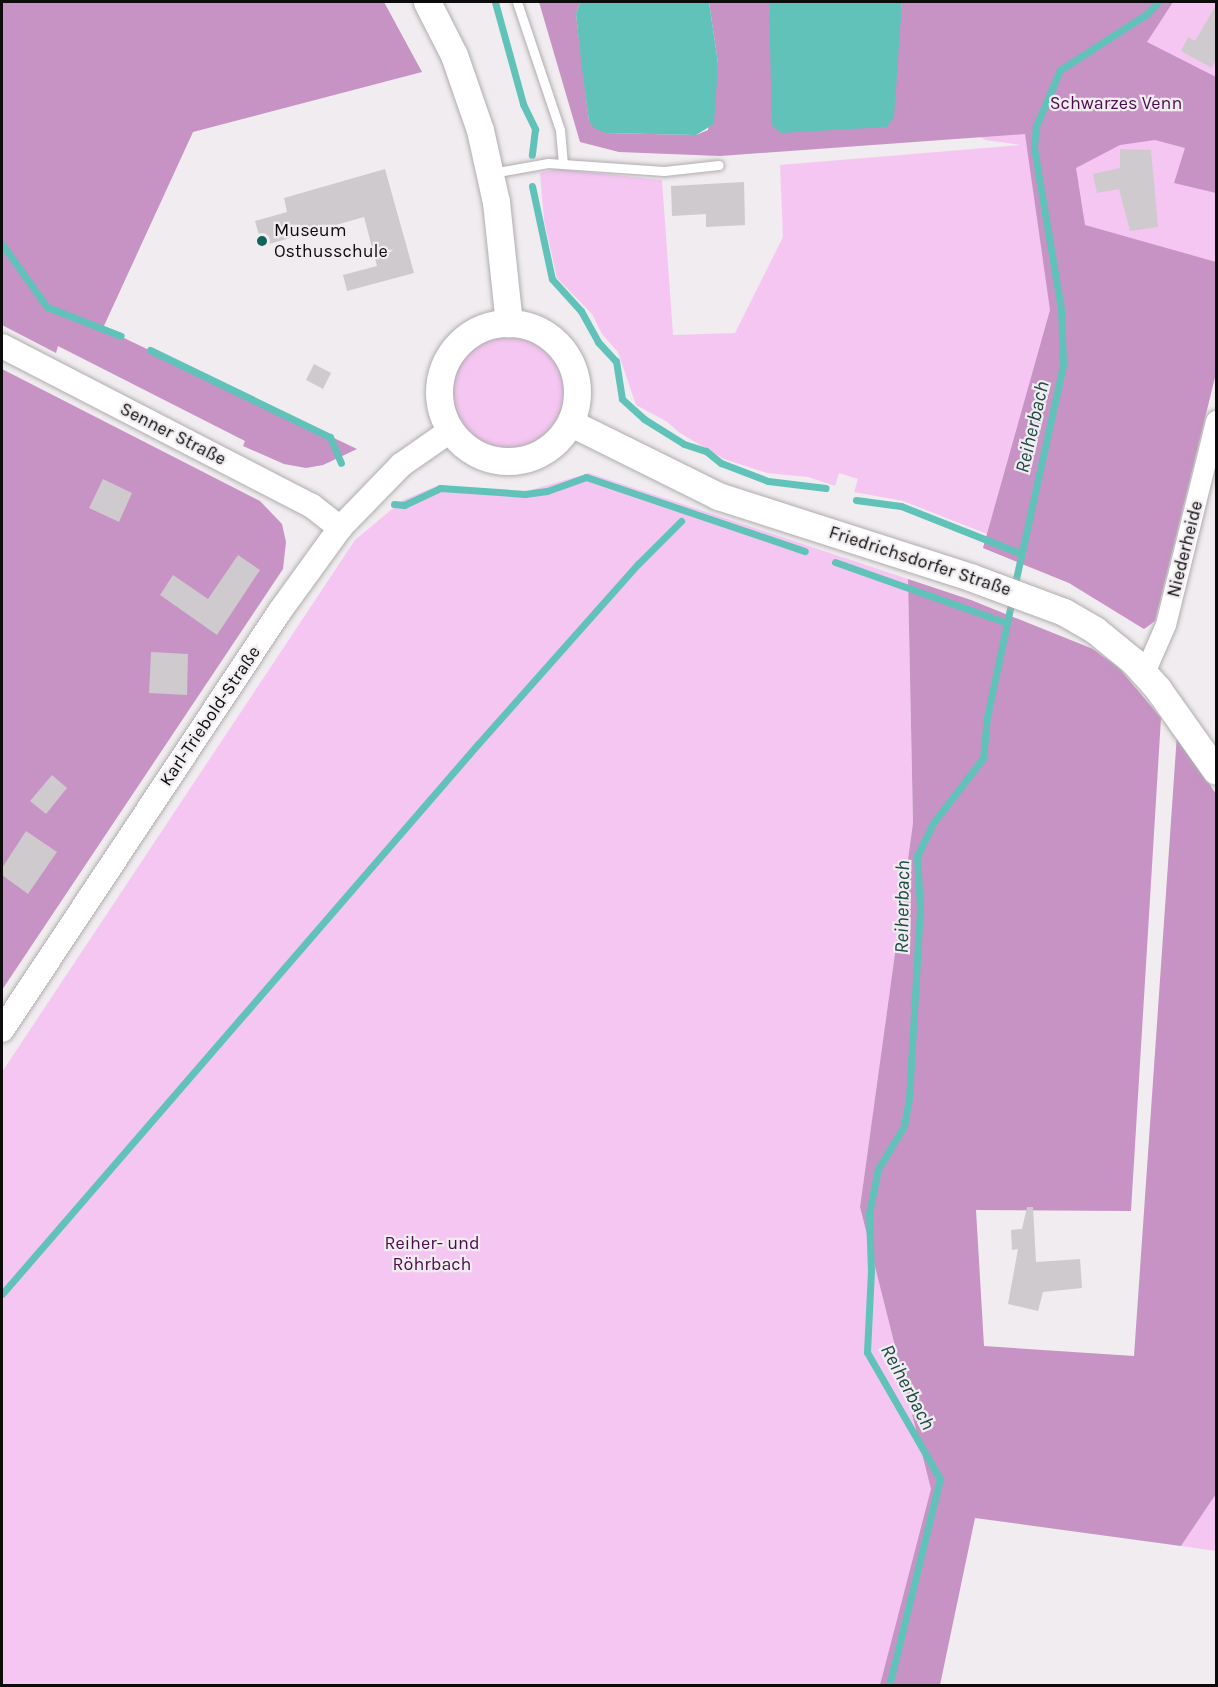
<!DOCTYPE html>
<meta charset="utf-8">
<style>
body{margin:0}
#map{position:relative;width:1218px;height:1687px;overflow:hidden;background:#f0ecef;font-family:Karla,sans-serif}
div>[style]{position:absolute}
.green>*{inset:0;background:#f4c6f1}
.round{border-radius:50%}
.forest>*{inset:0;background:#c792c4}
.water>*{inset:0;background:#61c2ba}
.stream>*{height:7px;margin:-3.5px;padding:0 3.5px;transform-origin:3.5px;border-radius:3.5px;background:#61c2ba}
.building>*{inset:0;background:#cecacd}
.roads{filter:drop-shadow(0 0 2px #b0acaf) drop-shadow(0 0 2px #b0acaf)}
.service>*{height:9px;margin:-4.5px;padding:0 4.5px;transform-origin:4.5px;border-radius:4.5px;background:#fff}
.minor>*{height:20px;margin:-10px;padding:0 10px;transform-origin:10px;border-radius:10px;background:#fff}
.tertiary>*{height:24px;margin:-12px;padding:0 12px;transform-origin:12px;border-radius:12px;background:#fff}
.secondary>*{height:27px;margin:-13.5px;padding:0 13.5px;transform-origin:13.5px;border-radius:13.5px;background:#fff}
.secondary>.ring{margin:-13.5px;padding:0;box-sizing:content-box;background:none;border:27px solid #fff;border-radius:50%}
.dots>*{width:16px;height:16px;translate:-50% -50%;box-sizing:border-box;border:3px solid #f0ecef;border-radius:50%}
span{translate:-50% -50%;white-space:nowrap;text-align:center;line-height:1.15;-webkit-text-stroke:4.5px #f0ecef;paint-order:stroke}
.park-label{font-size:18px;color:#4c0c4c}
.poi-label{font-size:18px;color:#0d0c0d}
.left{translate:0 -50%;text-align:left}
.street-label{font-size:18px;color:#0d0c0d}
.water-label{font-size:20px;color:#1c4945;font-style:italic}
.frame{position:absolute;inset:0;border:3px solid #0d0c0d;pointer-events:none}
</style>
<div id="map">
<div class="green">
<div style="clip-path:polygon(945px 2px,1216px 2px,1216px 373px,1155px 621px,1144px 629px,1069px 583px,983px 548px,987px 534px,903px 501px,854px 492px,858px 479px,839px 473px,835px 486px,808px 477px,767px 473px,724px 459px,680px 433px,666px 421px,636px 405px,618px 352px,602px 334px,592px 314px,557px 278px,544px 220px,540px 173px,558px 169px,662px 180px,673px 335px,735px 333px,783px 237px,780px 165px,1021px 145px,986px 140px,950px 122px)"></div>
<div class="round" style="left:450px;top:334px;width:116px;height:116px"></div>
<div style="clip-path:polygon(589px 473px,908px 579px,913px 823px,860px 1207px,938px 1515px,893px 1685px,2px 1686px,2px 1072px,355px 540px,403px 500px,439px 485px,524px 492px)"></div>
<div style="clip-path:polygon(1216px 1494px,1216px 1551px,1181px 1546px)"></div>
</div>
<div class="forest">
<div style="clip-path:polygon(2px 2px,384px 2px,422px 72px,193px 132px,103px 328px,357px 449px,323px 465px,306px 468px,284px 464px,243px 446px,245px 441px,58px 346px,56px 353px,2px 325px)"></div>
<div style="clip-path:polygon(539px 2px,580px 2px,576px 14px,589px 121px,606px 133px,696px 135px,708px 130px,718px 63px,709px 2px,769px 2px,771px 26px,897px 41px,902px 2px,1173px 2px,1147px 42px,1216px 77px,1216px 193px,1174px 183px,1185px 148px,1155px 140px,1120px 145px,1076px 168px,1085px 225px,1216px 262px,1216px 373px,1155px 621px,1144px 629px,1069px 583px,983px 548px,1050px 310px,1025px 134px,720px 156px,619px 152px,580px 142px)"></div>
<div style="clip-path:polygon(2px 369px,260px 501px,282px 524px,286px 542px,283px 569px,2px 990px)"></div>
<div style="clip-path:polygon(908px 579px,971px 600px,1093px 649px,1119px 668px,1161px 718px,1131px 1211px,976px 1210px,984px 1346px,1134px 1356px,1177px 734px,1216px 794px,1216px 1494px,1181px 1546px,975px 1518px,940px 1685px,880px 1685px,931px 1489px,860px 1207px,913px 823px)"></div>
</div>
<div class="water">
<div style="clip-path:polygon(580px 2px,709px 2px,718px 63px,714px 124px,696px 135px,606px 133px,594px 128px,589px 121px,582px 69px,576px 14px)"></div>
<div style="clip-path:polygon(769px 2px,902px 2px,894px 117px,887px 127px,781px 133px,772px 125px)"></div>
</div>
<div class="stream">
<div style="left:495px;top:2px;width:106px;rotate:74.6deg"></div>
<div style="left:523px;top:104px;width:28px;rotate:64deg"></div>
<div style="left:535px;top:129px;width:26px;rotate:97deg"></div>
<div style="left:532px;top:186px;width:95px;rotate:77.9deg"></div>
<div style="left:552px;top:279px;width:43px;rotate:47.8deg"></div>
<div style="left:581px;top:311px;width:35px;rotate:61deg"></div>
<div style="left:598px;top:342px;width:26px;rotate:47deg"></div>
<div style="left:616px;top:361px;width:38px;rotate:81deg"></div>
<div style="left:622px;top:399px;width:30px;rotate:42deg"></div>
<div style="left:644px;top:419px;width:47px;rotate:32deg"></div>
<div style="left:684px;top:444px;width:23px;rotate:18deg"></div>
<div style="left:706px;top:451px;width:19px;rotate:39deg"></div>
<div style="left:721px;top:463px;width:50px;rotate:21deg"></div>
<div style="left:768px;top:481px;width:58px;rotate:6.9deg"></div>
<div style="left:2px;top:244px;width:77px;rotate:54.5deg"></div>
<div style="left:47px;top:307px;width:79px;rotate:21.4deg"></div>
<div style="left:150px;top:350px;width:200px;rotate:25.8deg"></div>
<div style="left:330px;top:437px;width:28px;rotate:67deg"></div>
<div style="left:856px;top:500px;width:45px;rotate:7.6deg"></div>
<div style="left:901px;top:506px;width:128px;rotate:21.6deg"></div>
<div style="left:394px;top:504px;width:10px;rotate:6deg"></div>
<div style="left:404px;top:505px;width:40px;rotate:-25deg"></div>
<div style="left:440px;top:488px;width:85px;rotate:4deg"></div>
<div style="left:525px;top:494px;width:22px;rotate:-8deg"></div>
<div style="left:547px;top:491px;width:41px;rotate:-19.7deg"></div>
<div style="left:586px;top:477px;width:231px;rotate:18.7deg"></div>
<div style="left:835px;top:562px;width:182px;rotate:19.5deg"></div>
<div style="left:1014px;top:588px;width:228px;rotate:-77.6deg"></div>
<div style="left:1063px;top:365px;width:56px;rotate:-92deg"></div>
<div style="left:1061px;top:309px;width:164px;rotate:-99.5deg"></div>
<div style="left:1034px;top:147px;width:21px;rotate:-85deg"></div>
<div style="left:1036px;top:126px;width:61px;rotate:-66.8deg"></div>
<div style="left:1060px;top:70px;width:105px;rotate:-32.9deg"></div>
<div style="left:1148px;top:13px;width:15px;rotate:-48deg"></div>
<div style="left:2px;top:1294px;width:727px;rotate:-49.13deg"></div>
<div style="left:478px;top:744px;width:241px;rotate:-48.4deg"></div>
<div style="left:638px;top:564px;width:61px;rotate:-45deg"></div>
<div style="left:889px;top:1686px;width:213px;rotate:-76.2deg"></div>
<div style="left:940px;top:1479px;width:146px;rotate:-119.9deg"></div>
<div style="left:867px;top:1352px;width:81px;rotate:-87.2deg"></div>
<div style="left:871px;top:1271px;width:58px;rotate:-92deg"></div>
<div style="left:869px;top:1213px;width:45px;rotate:-78.4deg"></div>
<div style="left:878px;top:1169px;width:50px;rotate:-58.8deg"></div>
<div style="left:904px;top:1126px;width:27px;rotate:-80deg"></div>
<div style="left:909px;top:1099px;width:191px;rotate:-86.7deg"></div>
<div style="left:920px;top:908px;width:52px;rotate:-93.3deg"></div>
<div style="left:917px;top:856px;width:37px;rotate:-64deg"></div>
<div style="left:933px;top:823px;width:82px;rotate:-52.4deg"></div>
<div style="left:983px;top:758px;width:41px;rotate:-84.4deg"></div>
<div style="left:987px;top:717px;width:121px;rotate:-78deg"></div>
</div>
<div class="building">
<div style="clip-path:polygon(1216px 5px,1216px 59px,1212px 68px,1181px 51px,1188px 37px,1195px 41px)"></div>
<div style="clip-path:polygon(1120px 149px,1151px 150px,1158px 227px,1130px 231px,1119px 189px,1097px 193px,1093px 174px,1120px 168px)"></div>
<div style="clip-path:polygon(385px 169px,414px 273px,347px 291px,343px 275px,377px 266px,364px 217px,262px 246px,255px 221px,287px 212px,284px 198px)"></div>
<div style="clip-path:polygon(744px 182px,745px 225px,706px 227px,706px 214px,672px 216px,671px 186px)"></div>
<div style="clip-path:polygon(314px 364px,331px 373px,323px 389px,306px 380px)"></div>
<div style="clip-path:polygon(103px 479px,132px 493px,119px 522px,89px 508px)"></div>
<div style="clip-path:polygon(238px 555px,260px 570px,217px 635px,160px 595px,173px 575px,208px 599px)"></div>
<div style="clip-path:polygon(151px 652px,188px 654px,187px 695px,149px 693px)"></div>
<div style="clip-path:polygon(52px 775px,67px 788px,46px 814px,30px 801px)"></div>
<div style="clip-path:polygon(26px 831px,57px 852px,28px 894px,2px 875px,2px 868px)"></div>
<div style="clip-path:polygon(1027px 1207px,1033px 1207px,1036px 1262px,1080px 1259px,1082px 1288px,1043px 1292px,1038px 1311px,1008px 1304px,1018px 1249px,1012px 1250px,1011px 1230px,1022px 1229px)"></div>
</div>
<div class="roads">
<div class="service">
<div style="left:517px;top:2px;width:135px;rotate:71.4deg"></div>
<div style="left:560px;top:130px;width:33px;rotate:85deg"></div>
<div style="left:492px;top:173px;width:57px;rotate:-10.1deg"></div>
<div style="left:548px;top:163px;width:116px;rotate:3.9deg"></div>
<div style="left:664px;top:171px;width:55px;rotate:-6.2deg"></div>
</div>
<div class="minor">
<div style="left:1145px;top:673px;width:52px;rotate:-66.4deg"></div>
<div style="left:1166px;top:625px;width:210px;rotate:-76.2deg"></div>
</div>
<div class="tertiary">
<div style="left:2px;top:346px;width:349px;rotate:27.3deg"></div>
<div style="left:312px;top:506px;width:36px;rotate:38deg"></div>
<div style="left:2px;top:1030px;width:503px;rotate:-56.44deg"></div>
<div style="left:280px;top:611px;width:102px;rotate:-54.1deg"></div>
<div style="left:340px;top:528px;width:88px;rotate:-45.9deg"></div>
<div style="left:401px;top:465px;width:60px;rotate:-34.8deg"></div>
</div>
<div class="secondary">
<div style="left:427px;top:2px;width:59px;rotate:63deg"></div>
<div style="left:454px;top:55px;width:79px;rotate:70.9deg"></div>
<div style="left:480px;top:130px;width:74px;rotate:77.5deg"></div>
<div style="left:496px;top:202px;width:122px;rotate:83.9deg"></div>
<div class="ring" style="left:439px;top:323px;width:111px;height:111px"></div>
<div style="left:571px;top:423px;width:164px;rotate:26.4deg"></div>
<div style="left:718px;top:496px;width:265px;rotate:17.8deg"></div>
<div style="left:970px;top:577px;width:100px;rotate:20.4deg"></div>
<div style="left:1064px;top:612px;width:36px;rotate:30deg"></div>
<div style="left:1095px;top:630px;width:49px;rotate:39.2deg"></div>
<div style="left:1133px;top:661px;width:38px;rotate:48deg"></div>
<div style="left:1158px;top:689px;width:100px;rotate:54.7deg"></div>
</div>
</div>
<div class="dots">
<div style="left:262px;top:241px;background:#14625d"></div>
</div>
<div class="park-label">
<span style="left:1116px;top:103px">Schwarzes Venn</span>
<span style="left:432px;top:1254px">Reiher- und<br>Röhrbach</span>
</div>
<div class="poi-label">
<span class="left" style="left:274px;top:241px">Museum<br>Osthusschule</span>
</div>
<div class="street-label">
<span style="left:173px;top:434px;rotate:27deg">Senner Straße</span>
<span style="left:1185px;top:549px;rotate:-76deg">Niederheide</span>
<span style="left:920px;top:561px;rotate:18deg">Friedrichsdorfer Straße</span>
<span style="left:210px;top:716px;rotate:-56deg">Karl-Triebold-Straße</span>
</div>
<div class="water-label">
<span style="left:1032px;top:427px;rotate:-77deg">Reiherbach</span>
<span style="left:902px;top:907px;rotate:-89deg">Reiherbach</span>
<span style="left:908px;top:1387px;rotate:62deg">Reiherbach</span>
</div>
<div class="frame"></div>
</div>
